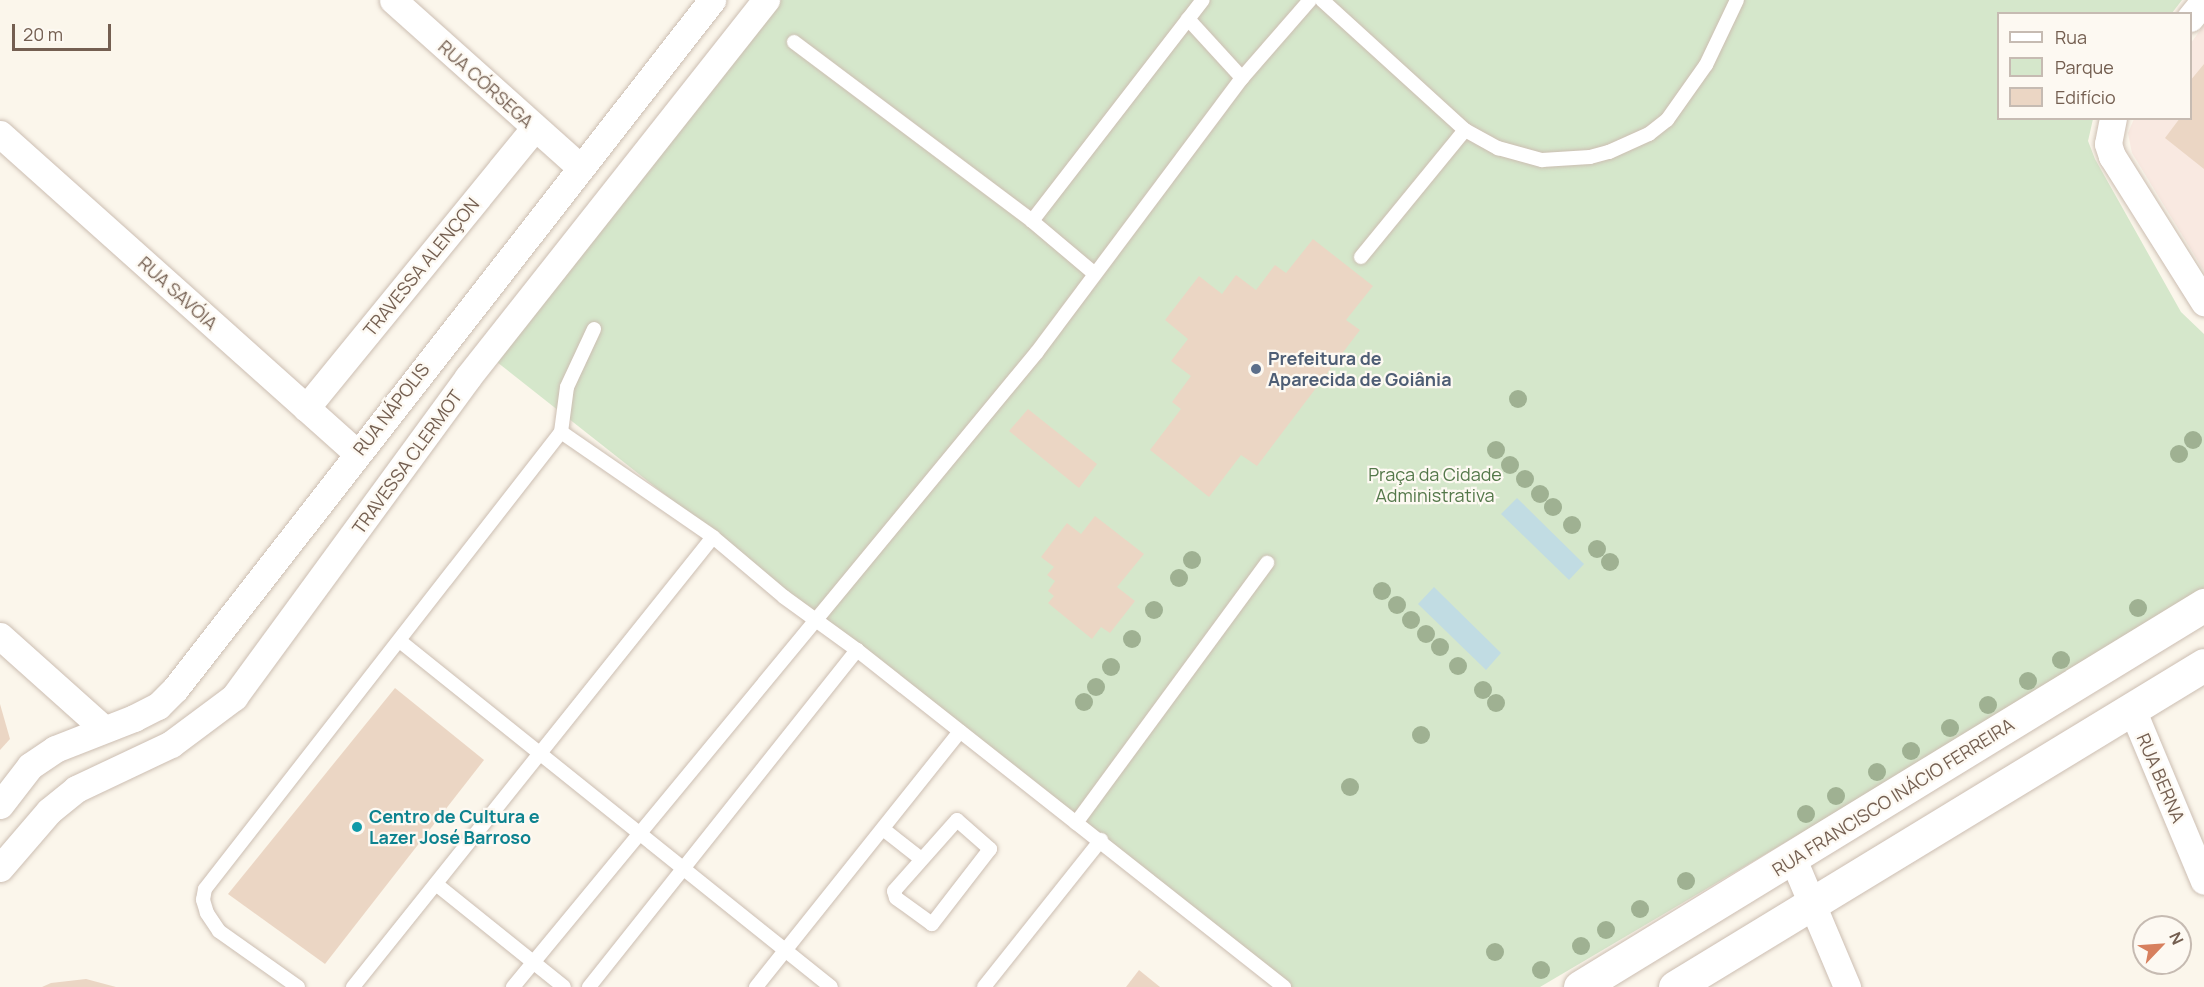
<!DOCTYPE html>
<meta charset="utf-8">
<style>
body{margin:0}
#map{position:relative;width:2204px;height:987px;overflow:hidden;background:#fbf6eb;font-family:Manrope,sans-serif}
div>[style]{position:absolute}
.commercial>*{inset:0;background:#f9e9e1}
.green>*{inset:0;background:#d5e7cb}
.water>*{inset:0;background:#c1dce3}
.building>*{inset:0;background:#ebd6c4}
.roads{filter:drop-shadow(0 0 2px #ccbeb2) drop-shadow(0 0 2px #ccbeb2)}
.lane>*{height:14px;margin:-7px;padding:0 7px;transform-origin:7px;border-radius:7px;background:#fff}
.street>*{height:27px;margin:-13.5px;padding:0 13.5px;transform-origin:13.5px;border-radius:13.5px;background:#fff}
.secondary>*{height:33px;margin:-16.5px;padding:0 16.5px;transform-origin:16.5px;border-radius:16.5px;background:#fff}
.trees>*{width:18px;height:18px;margin:-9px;border-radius:50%;background:#9fb192}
.dots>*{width:16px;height:16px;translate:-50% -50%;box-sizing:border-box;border:3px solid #fdf9f2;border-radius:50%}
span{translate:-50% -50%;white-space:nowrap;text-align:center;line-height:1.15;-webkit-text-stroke:4.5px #fdf9f2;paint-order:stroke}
.street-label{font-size:18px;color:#745f51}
.service-label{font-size:18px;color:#4e5e75;font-weight:700}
.left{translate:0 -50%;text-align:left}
.park-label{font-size:18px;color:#54784a}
.culture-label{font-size:18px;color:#0d838f;font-weight:700}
.legend{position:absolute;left:1997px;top:12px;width:195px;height:108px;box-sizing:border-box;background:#fdf9f2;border:2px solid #c6bbb2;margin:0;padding:8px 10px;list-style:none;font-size:18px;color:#745f51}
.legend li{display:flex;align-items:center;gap:12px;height:30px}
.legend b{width:30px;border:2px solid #c6bbb2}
.north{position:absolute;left:2132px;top:915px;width:60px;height:60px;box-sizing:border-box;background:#fdf9f2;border:2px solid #c6bbb2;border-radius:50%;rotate:65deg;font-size:16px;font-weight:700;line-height:24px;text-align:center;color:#745f51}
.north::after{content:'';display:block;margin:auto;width:21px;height:27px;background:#d7805e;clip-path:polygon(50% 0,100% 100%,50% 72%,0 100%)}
.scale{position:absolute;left:12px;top:24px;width:99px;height:27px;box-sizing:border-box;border:3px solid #745f51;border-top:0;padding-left:8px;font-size:18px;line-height:21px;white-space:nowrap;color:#745f51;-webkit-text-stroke:4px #fdf9f2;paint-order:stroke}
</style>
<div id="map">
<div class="commercial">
<div style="clip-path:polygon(2204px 25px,2204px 271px,2132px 153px,2128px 133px,2134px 119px,2190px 118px,2191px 43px)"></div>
</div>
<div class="green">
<div style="clip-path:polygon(767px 0,2182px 0,2172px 13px,1998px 14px,1998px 118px,2093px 119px,2088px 141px,2095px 159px,2181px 312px,2204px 334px,2204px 590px,1991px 721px,1540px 987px,1289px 987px,488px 355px)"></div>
</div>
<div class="water">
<div style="clip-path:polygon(1517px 498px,1584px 564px,1569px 580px,1501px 514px)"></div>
<div style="clip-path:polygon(1434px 587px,1501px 653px,1486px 670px,1418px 604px)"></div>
</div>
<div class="building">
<div style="clip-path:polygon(2204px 64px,2204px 169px,2165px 138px,2180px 118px,2190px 118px,2190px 81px)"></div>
<div style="clip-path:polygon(1313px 239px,1373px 286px,1346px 320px,1360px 330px,1257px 466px,1241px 455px,1209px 497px,1150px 450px,1181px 409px,1172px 402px,1191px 376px,1171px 361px,1188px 339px,1165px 320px,1199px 276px,1222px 294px,1236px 275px,1256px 290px,1275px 265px,1286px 273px)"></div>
<div style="clip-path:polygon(1028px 409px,1097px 464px,1079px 488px,1009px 431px)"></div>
<div style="clip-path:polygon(1095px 516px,1144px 554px,1117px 587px,1135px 601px,1110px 633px,1101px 627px,1092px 639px,1048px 603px,1054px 596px,1048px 591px,1055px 581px,1047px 575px,1054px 567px,1041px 557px,1067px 523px,1081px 534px)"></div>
<div style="clip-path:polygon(395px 688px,484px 760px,325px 964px,228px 894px)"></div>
<div style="clip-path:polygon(0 704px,10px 739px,0 750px)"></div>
<div style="clip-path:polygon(1139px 970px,1160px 987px,1126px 987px)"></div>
<div style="clip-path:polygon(86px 979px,116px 987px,42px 987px,51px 983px)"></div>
</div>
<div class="roads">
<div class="lane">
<div style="left:1322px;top:0;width:193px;rotate:42.3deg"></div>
<div style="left:1465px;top:130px;width:38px;rotate:29deg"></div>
<div style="left:1498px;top:148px;width:46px;rotate:15.3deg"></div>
<div style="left:1542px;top:160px;width:48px;rotate:-3.6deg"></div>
<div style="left:1590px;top:157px;width:20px;rotate:-15deg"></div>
<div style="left:1609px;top:152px;width:44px;rotate:-24.2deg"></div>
<div style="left:1649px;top:134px;width:23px;rotate:-38deg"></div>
<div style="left:1667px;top:120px;width:67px;rotate:-54.7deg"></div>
<div style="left:1706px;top:65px;width:72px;rotate:-64.5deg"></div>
<div style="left:1188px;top:19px;width:80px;rotate:47.5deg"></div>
<div style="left:794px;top:42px;width:298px;rotate:36.9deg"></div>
<div style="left:1032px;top:221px;width:82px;rotate:40.1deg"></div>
<div style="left:1032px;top:221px;width:279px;rotate:-52.3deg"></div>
<div style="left:1361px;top:257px;width:164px;rotate:-50.7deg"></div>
<div style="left:561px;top:432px;width:185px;rotate:34.6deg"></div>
<div style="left:713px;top:537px;width:93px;rotate:40.2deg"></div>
<div style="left:784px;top:597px;width:90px;rotate:36deg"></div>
<div style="left:857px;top:650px;width:544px;rotate:38.28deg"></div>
<div style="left:401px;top:642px;width:551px;rotate:38.74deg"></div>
<div style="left:957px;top:820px;width:44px;rotate:41.3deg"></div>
<div style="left:990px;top:849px;width:95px;rotate:127.7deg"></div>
<div style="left:932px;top:924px;width:44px;rotate:-144.2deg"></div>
<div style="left:896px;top:898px;width:7px;rotate:-106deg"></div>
<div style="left:894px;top:891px;width:95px;rotate:-48.4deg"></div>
<div style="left:1076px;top:823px;width:323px;rotate:-53.7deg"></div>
<div style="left:883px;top:829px;width:47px;rotate:38.1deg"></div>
<div style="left:436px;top:884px;width:164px;rotate:38.8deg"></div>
<div style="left:298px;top:987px;width:97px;rotate:-144.7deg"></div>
<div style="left:219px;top:931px;width:22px;rotate:-124deg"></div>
<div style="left:207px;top:913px;width:14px;rotate:-107deg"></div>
<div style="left:203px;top:900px;width:11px;rotate:-80deg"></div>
<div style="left:205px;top:889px;width:579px;rotate:-52.08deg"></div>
<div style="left:561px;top:432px;width:45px;rotate:-82.4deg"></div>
<div style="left:567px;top:387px;width:64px;rotate:-65deg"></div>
<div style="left:353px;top:987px;width:576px;rotate:-51.34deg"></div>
<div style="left:513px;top:987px;width:823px;rotate:-50.47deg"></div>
<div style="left:1037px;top:352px;width:342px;rotate:-53.2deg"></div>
<div style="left:1242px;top:78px;width:103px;rotate:-48.9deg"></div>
<div style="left:589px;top:987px;width:431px;rotate:-51.5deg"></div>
<div style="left:756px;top:987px;width:327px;rotate:-51.4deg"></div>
<div style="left:984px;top:987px;width:188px;rotate:-51.5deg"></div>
</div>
<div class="street">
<div style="left:393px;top:0;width:251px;rotate:41.8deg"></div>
<div style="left:2190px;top:18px;width:22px;rotate:-51deg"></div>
<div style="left:2113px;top:118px;width:26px;rotate:101deg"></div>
<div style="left:2108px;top:144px;width:13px;rotate:72deg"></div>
<div style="left:2112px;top:156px;width:173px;rotate:57.8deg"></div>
<div style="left:0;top:134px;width:479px;rotate:41.8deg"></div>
<div style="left:306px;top:408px;width:362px;rotate:-50.8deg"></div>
<div style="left:0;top:636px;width:138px;rotate:41.8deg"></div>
<div style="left:2132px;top:709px;width:186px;rotate:67.3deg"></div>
<div style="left:0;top:805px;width:49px;rotate:-52.4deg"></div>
<div style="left:30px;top:766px;width:30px;rotate:-34deg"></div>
<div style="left:55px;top:749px;width:85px;rotate:-21.4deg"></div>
<div style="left:134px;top:718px;width:27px;rotate:-27deg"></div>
<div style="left:158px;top:706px;width:24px;rotate:-45deg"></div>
<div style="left:175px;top:689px;width:874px;rotate:-52.07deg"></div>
<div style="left:1793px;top:859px;width:139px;rotate:67.1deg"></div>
<div style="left:0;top:868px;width:75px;rotate:-49.3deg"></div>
<div style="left:49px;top:811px;width:35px;rotate:-39deg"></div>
<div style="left:76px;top:789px;width:105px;rotate:-25.3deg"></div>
<div style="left:171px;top:744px;width:79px;rotate:-36.7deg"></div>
<div style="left:234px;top:697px;width:396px;rotate:-53.8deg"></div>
<div style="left:468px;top:377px;width:481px;rotate:-51.7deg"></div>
</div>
<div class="secondary">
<div style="left:1580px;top:987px;width:732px;rotate:-31.47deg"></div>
<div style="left:1675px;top:987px;width:619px;rotate:-31.33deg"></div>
</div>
</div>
<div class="trees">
<div style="left:1518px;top:399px"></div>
<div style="left:2193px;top:440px"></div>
<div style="left:1496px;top:450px"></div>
<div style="left:2179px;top:454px"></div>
<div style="left:1510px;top:465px"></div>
<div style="left:1525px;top:479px"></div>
<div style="left:1540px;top:494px"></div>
<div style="left:1553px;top:507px"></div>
<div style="left:1572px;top:525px"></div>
<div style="left:1597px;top:549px"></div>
<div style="left:1192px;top:560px"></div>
<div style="left:1610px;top:562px"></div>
<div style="left:1179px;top:578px"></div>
<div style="left:1382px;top:591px"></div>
<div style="left:1397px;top:605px"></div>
<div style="left:2138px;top:608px"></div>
<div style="left:1154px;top:610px"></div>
<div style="left:1411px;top:620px"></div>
<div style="left:1426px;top:634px"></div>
<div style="left:1132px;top:639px"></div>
<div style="left:1440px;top:647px"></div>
<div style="left:2061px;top:660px"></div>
<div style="left:1458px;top:666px"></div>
<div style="left:1111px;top:667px"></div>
<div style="left:2028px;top:681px"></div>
<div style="left:1096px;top:687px"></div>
<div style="left:1483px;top:690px"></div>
<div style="left:1084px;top:702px"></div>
<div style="left:1496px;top:703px"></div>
<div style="left:1988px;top:705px"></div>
<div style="left:1950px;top:728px"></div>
<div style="left:1421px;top:735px"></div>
<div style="left:1911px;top:751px"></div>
<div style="left:1877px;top:772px"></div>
<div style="left:1350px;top:787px"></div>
<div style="left:1836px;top:796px"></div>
<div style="left:1806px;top:814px"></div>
<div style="left:1686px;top:881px"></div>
<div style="left:1640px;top:909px"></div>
<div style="left:1606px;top:930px"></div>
<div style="left:1581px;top:946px"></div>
<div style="left:1495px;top:952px"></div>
<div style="left:1541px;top:970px"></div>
</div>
<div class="dots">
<div style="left:1256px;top:369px;background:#5c6f8a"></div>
<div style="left:357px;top:827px;background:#0f9aa8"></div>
</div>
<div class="street-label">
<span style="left:486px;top:84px;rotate:42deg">RUA CÓRSEGA</span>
<span style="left:421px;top:267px;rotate:-51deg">TRAVESSA ALENÇON</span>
<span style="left:178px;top:293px;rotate:42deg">RUA SAVÓIA</span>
<span style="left:391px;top:409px;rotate:-52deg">RUA NÁPOLIS</span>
<span style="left:407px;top:462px;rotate:-54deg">TRAVESSA CLERMOT</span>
<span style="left:2161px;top:778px;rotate:67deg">RUA BERNA</span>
<span style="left:1893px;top:797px;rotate:-32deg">RUA FRANCISCO INÁCIO FERREIRA</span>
</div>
<div class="service-label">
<span class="left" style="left:1268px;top:369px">Prefeitura de<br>Aparecida de Goiânia</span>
</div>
<div class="park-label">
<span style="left:1435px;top:485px">Praça da Cidade<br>Administrativa</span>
</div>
<div class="culture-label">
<span class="left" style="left:369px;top:827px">Centro de Cultura e<br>Lazer José Barroso</span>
</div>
<ul class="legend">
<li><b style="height:8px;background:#fff"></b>Rua</li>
<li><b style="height:16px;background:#d5e7cb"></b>Parque</li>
<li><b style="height:16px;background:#ebd6c4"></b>Edifício</li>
</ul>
<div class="north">N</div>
<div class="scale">20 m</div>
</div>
